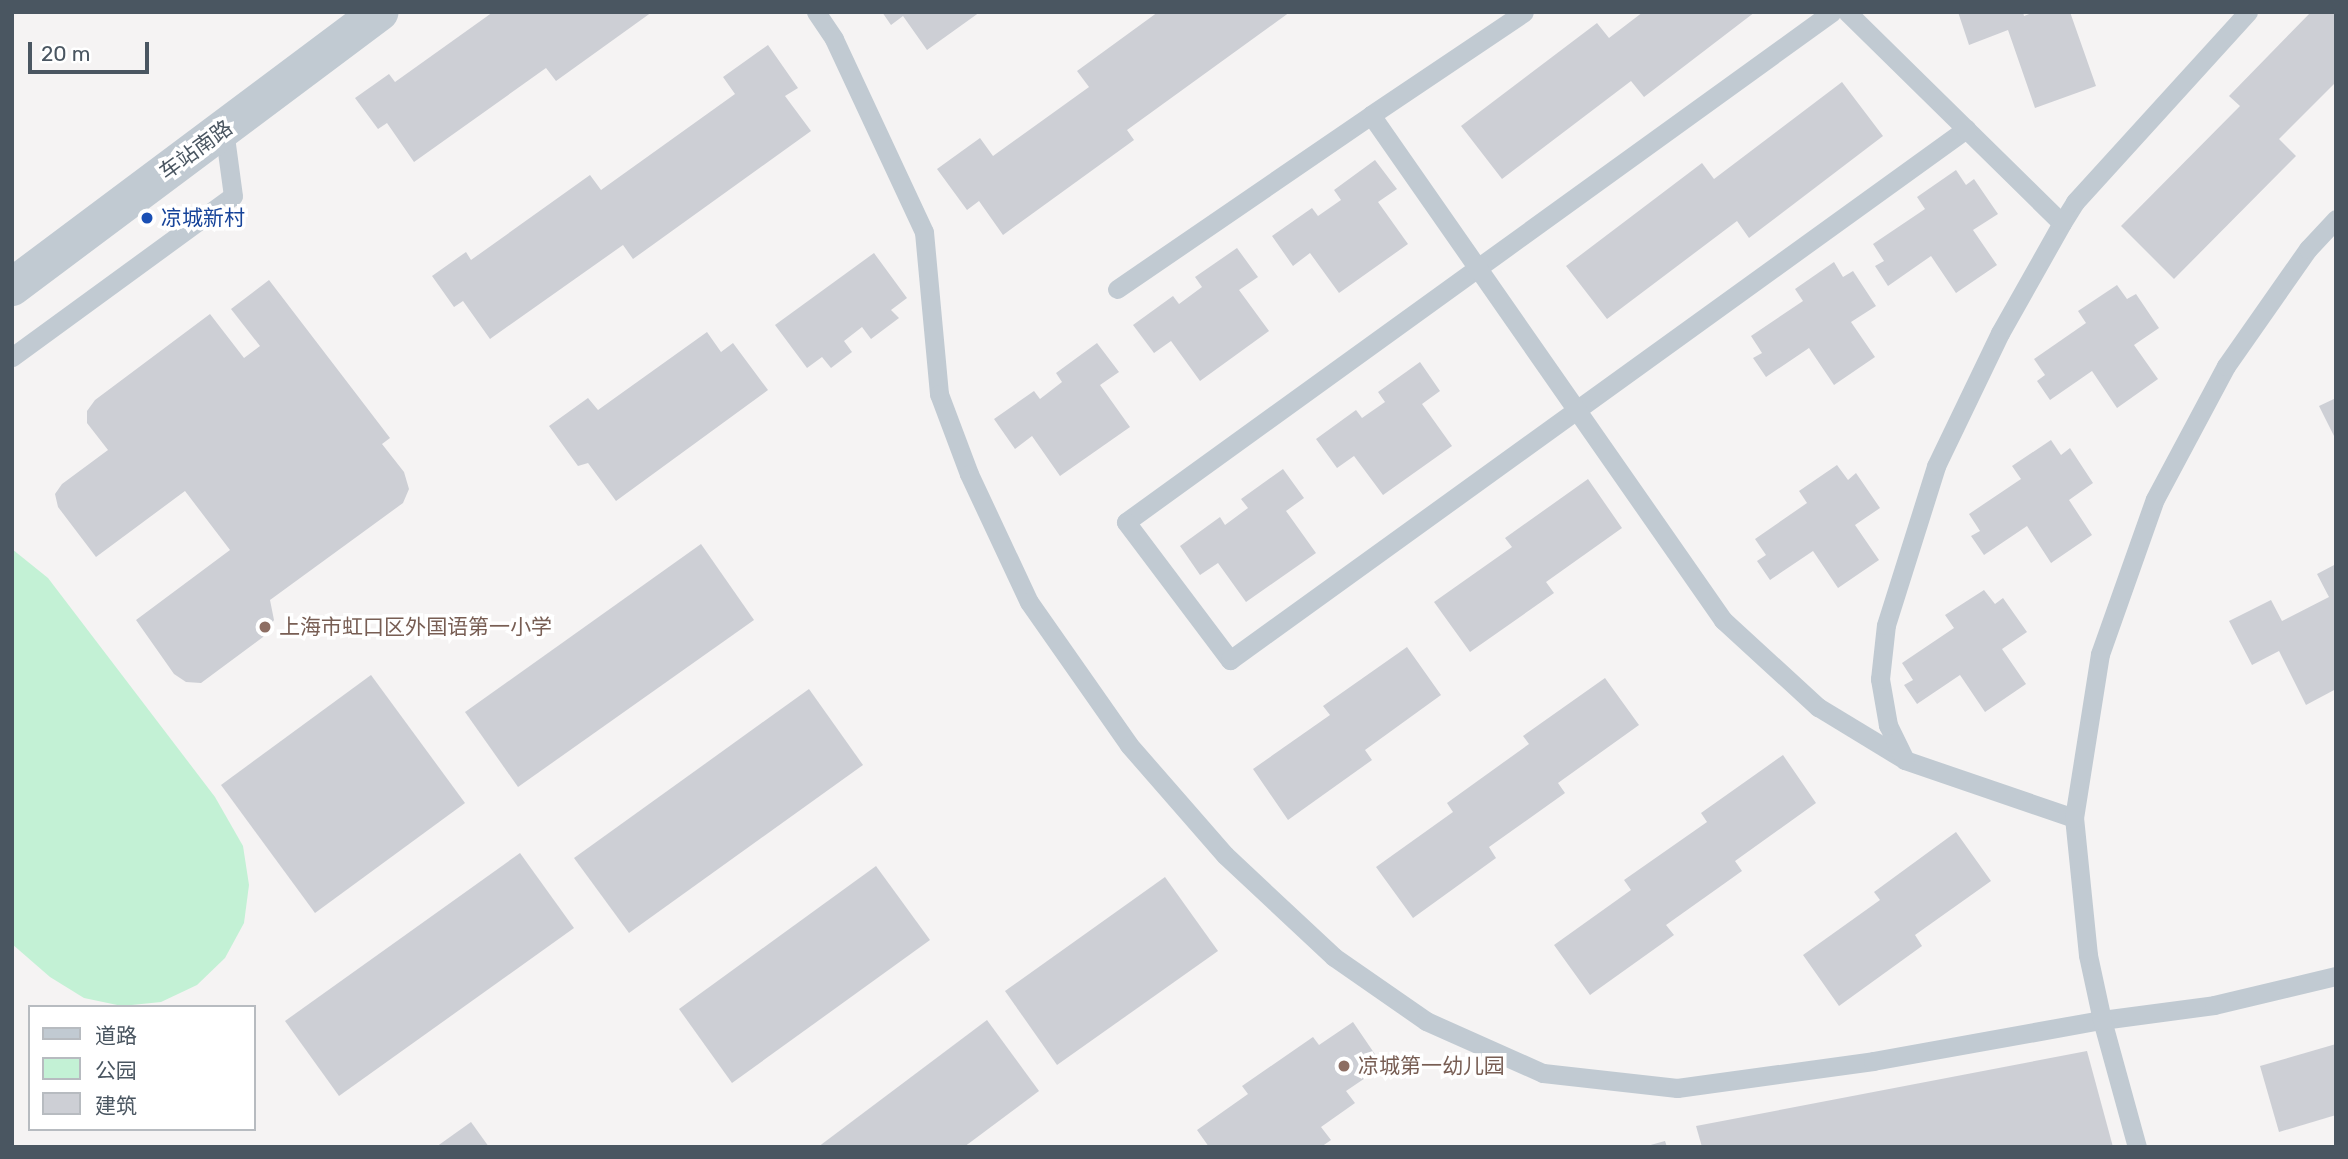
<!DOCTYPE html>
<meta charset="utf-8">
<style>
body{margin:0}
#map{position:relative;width:2348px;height:1159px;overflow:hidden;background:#f5f3f3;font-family:Rubik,"Noto Sans SC",sans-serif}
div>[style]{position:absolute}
.green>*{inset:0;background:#c3f1d5}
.building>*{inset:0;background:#cdcfd5}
.service>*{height:19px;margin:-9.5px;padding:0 9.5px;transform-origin:9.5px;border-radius:9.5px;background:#c1cad2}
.tertiary>*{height:38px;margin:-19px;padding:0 19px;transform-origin:19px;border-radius:19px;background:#c1cad2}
.dots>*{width:19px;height:19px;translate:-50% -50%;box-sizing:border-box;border:4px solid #fff;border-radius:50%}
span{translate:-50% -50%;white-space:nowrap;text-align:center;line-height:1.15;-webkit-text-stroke:7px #fff;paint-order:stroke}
.street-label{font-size:21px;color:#4a5661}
.transit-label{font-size:21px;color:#164399}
.left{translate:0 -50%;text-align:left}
.education-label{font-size:21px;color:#785e54}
.frame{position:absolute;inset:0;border:14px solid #4a5661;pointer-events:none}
.legend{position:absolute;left:28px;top:1005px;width:228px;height:126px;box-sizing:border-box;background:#fff;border:2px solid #b7bbc0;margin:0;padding:9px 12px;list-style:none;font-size:21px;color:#4a5661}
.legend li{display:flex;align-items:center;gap:14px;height:35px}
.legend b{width:35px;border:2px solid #b7bbc0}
.scale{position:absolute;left:28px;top:42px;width:121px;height:32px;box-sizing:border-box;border:4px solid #4a5661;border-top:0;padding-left:9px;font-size:21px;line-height:24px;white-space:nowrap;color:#4a5661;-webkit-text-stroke:5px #fff;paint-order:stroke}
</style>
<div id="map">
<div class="green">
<div style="clip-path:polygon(12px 549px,48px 578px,215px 797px,243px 846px,249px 885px,244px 923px,225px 958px,197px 985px,161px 1002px,122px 1006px,84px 998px,50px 977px,12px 944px)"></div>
</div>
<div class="building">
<div style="clip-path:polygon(493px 12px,652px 12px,556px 81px,546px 68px,414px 162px,387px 123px,378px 129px,355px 98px,389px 74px,395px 82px)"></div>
<div style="clip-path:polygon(882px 12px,980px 12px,927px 50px,903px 16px,891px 25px)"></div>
<div style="clip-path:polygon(1158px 12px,1290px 12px,1127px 130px,1134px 140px,1003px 235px,979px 201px,967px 210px,937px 169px,980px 138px,993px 156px,1089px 87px,1077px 71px)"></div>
<div style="clip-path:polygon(1643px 12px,1755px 12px,1644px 97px,1631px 81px,1502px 179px,1461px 126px,1597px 23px,1609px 38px)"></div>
<div style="clip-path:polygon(1958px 12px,2023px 12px,2024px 16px,2035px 12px,2070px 12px,2096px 86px,2035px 108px,2008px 30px,1969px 45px)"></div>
<div style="clip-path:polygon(2311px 12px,2336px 12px,2336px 82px,2279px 139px,2296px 156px,2174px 279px,2121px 226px,2240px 106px,2229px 96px)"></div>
<div style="clip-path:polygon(768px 45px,798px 88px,785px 96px,811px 131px,633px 259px,623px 245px,490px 339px,463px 301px,454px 307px,432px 276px,466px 252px,471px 260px,590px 175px,601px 190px,735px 94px,723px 77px)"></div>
<div style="clip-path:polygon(1842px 82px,1883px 136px,1749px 238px,1737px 221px,1607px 319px,1566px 266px,1702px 163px,1714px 179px)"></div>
<div style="clip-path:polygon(1375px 160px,1397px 189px,1378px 202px,1408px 244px,1339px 293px,1310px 253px,1293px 266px,1272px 236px,1312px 208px,1318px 216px,1341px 200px,1334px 190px)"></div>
<div style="clip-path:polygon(1956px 170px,1966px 185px,1974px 179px,1998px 214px,1973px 230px,1997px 265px,1956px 293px,1931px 256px,1888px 286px,1875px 266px,1884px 261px,1873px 244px,1925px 209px,1917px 197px)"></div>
<div style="clip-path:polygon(1237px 248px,1258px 277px,1239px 290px,1269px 331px,1200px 381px,1171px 341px,1154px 353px,1133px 325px,1173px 296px,1179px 304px,1202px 287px,1195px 277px)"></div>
<div style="clip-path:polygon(874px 253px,907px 298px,891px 310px,899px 318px,871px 339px,862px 327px,844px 341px,852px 352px,831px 368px,822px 357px,807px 368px,775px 325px)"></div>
<div style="clip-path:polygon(1834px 262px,1843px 277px,1853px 271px,1876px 306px,1851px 322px,1875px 357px,1834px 385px,1809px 348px,1766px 377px,1753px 358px,1762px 353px,1751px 336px,1803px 301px,1795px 289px)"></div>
<div style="clip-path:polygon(269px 280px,390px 438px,382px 444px,404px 472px,409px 489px,403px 503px,270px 600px,274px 620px,263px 637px,201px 683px,186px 682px,174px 674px,136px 620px,230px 550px,185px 491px,96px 557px,58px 507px,55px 494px,62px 484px,108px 450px,87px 423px,87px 411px,95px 400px,210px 314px,244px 358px,260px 346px,231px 309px)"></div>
<div style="clip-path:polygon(2117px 285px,2127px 299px,2136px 294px,2159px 328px,2134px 345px,2158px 379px,2117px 408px,2092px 371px,2050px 400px,2037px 381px,2045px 375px,2034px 359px,2086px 323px,2078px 311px)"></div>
<div style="clip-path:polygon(707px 332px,721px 352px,733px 343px,768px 390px,616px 501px,588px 463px,578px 466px,549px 426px,588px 398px,598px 410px)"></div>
<div style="clip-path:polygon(1097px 343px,1119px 372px,1100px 385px,1130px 427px,1060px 476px,1032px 436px,1015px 449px,994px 419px,1034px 391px,1040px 399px,1062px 382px,1056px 373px)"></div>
<div style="clip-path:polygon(1420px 362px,1440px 391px,1422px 404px,1452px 446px,1383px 495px,1354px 456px,1337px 468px,1316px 439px,1356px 410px,1362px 418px,1385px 402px,1378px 392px)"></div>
<div style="clip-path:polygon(2336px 398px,2336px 440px,2319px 406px)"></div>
<div style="clip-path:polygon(2051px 440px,2061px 455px,2070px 448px,2093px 483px,2069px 500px,2092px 535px,2051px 563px,2027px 526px,1984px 555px,1971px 536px,1980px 531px,1969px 514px,2021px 479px,2012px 466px)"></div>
<div style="clip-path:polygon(1837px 465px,1848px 480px,1856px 473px,1880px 508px,1855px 525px,1879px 560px,1838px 588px,1813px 551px,1770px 580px,1757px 561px,1766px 555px,1755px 539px,1807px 503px,1799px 491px)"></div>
<div style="clip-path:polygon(1283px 469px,1304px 498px,1286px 511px,1316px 553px,1246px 602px,1218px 563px,1200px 575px,1180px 546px,1220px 517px,1225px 525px,1248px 508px,1241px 499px)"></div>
<div style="clip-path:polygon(1588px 479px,1622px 528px,1546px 582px,1554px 593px,1470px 652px,1434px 602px,1512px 547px,1505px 538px)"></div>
<div style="clip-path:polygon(701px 544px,754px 620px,518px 787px,465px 712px)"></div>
<div style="clip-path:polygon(2336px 564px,2336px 689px,2306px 705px,2279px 651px,2252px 665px,2229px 621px,2271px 600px,2282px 621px,2329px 597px,2317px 574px)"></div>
<div style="clip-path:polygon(1984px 590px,1995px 604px,2003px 598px,2027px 632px,2002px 649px,2026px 684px,1985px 712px,1960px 675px,1917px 704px,1904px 685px,1913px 680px,1902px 663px,1954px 628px,1945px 615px)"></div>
<div style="clip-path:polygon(1407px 647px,1441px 695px,1365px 750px,1372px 760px,1288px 820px,1253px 769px,1330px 715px,1323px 706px)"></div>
<div style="clip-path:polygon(371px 675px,465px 803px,315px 913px,221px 785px)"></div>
<div style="clip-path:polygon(1605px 678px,1639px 725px,1558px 783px,1565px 793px,1489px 847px,1496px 858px,1413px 918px,1376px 867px,1453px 812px,1447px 803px,1529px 744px,1523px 736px)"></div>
<div style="clip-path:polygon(809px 689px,863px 765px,629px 933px,574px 858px)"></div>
<div style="clip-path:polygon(1783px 755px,1816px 803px,1735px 861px,1742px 871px,1666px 925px,1674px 935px,1590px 995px,1554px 945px,1631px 890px,1624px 880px,1707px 822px,1701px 813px)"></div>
<div style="clip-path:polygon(1956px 832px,1991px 881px,1915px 935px,1922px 946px,1839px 1006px,1803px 955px,1880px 900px,1874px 892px)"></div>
<div style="clip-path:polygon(520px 853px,574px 928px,339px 1096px,285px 1021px)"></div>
<div style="clip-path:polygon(876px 866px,930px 940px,732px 1083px,679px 1009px)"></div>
<div style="clip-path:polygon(1165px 877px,1218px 951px,1057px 1065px,1005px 991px)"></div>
<div style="clip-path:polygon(987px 1020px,1039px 1091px,964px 1147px,818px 1147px)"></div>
<div style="clip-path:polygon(1353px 1022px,1383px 1066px,1346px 1091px,1355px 1103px,1321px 1127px,1331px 1140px,1321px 1147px,1209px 1147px,1197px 1130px,1248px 1094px,1242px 1086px,1313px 1037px,1319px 1045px)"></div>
<div style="clip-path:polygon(2336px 1044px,2336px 1115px,2279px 1132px,2260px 1066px)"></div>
<div style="clip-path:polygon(2087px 1051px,2113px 1147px,1702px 1147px,1696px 1126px)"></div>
<div style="clip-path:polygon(471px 1122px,489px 1147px,436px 1147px)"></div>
<div style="clip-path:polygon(1665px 1141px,1667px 1147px,1647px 1147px,1647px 1146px)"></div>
</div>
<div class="service">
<div style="left:816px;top:12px;width:32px;rotate:56deg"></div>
<div style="left:834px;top:39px;width:213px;rotate:65deg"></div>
<div style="left:924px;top:232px;width:163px;rotate:84.7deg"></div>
<div style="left:939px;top:394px;width:85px;rotate:69.4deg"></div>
<div style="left:969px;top:474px;width:141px;rotate:64.9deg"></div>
<div style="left:1029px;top:602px;width:174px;rotate:55deg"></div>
<div style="left:1129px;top:745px;width:146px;rotate:48.9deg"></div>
<div style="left:1225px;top:855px;width:149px;rotate:43.1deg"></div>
<div style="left:1334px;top:957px;width:112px;rotate:34.8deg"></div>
<div style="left:1426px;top:1021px;width:128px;rotate:24deg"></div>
<div style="left:1543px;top:1073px;width:135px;rotate:6.4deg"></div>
<div style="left:1677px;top:1088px;width:198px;rotate:-7.8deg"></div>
<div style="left:1873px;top:1061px;width:233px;rotate:-10.2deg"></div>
<div style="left:2102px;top:1020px;width:113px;rotate:-7.6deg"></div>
<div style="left:2214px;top:1005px;width:125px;rotate:-13.4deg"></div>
<div style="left:1832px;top:12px;width:871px;rotate:144.16deg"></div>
<div style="left:1126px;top:522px;width:173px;rotate:53deg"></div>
<div style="left:1230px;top:660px;width:908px;rotate:-35.81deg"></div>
<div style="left:1847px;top:12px;width:301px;rotate:44.5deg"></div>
<div style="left:1371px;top:115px;width:184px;rotate:-33.9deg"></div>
<div style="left:1117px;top:289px;width:308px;rotate:-34.4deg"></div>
<div style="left:1371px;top:115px;width:616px;rotate:55.12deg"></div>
<div style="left:1723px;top:620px;width:129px;rotate:42.5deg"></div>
<div style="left:1818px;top:707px;width:102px;rotate:31.3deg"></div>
<div style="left:12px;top:357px;width:273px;rotate:-36.1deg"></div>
<div style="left:233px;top:196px;width:68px;rotate:-97.7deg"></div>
<div style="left:2074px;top:818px;width:179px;rotate:-161.1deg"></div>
<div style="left:1905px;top:760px;width:39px;rotate:-116deg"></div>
<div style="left:1888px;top:725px;width:47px;rotate:-99.9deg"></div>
<div style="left:1880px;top:679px;width:54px;rotate:-83.7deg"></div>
<div style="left:1886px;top:625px;width:167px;rotate:-72.5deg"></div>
<div style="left:1936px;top:466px;width:148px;rotate:-64.3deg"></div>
<div style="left:2000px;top:333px;width:126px;rotate:-60.6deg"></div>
<div style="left:2062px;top:223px;width:25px;rotate:-58deg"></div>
<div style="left:2075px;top:202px;width:257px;rotate:-47.7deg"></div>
<div style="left:2137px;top:1147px;width:132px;rotate:-105.4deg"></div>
<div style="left:2102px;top:1020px;width:66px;rotate:-102.2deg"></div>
<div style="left:2088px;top:955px;width:138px;rotate:-95.8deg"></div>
<div style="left:2074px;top:818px;width:166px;rotate:-81deg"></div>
<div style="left:2100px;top:654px;width:164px;rotate:-70.5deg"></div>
<div style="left:2155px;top:499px;width:151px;rotate:-61.9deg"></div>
<div style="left:2226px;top:366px;width:143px;rotate:-55deg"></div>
<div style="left:2308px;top:249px;width:41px;rotate:-47deg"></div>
</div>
<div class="tertiary">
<div style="left:12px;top:287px;width:459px;rotate:-36.8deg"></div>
</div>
<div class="dots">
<div style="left:147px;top:218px;background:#1a4fb4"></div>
<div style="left:265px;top:627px;background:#8d6e63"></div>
<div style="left:1344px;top:1066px;background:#8d6e63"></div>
</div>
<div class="street-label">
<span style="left:196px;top:150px;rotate:-36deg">车站南路</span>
</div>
<div class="transit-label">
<span class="left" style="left:161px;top:218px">凉城新村</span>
</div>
<div class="education-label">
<span class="left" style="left:279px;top:627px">上海市虹口区外国语第一小学</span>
<span class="left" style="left:1358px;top:1066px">凉城第一幼儿园</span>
</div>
<div class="frame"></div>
<ul class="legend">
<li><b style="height:9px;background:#c1cad2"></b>道路</li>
<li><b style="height:19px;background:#c3f1d5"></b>公园</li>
<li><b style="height:19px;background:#cdcfd5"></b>建筑</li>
</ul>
<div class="scale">20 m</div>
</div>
